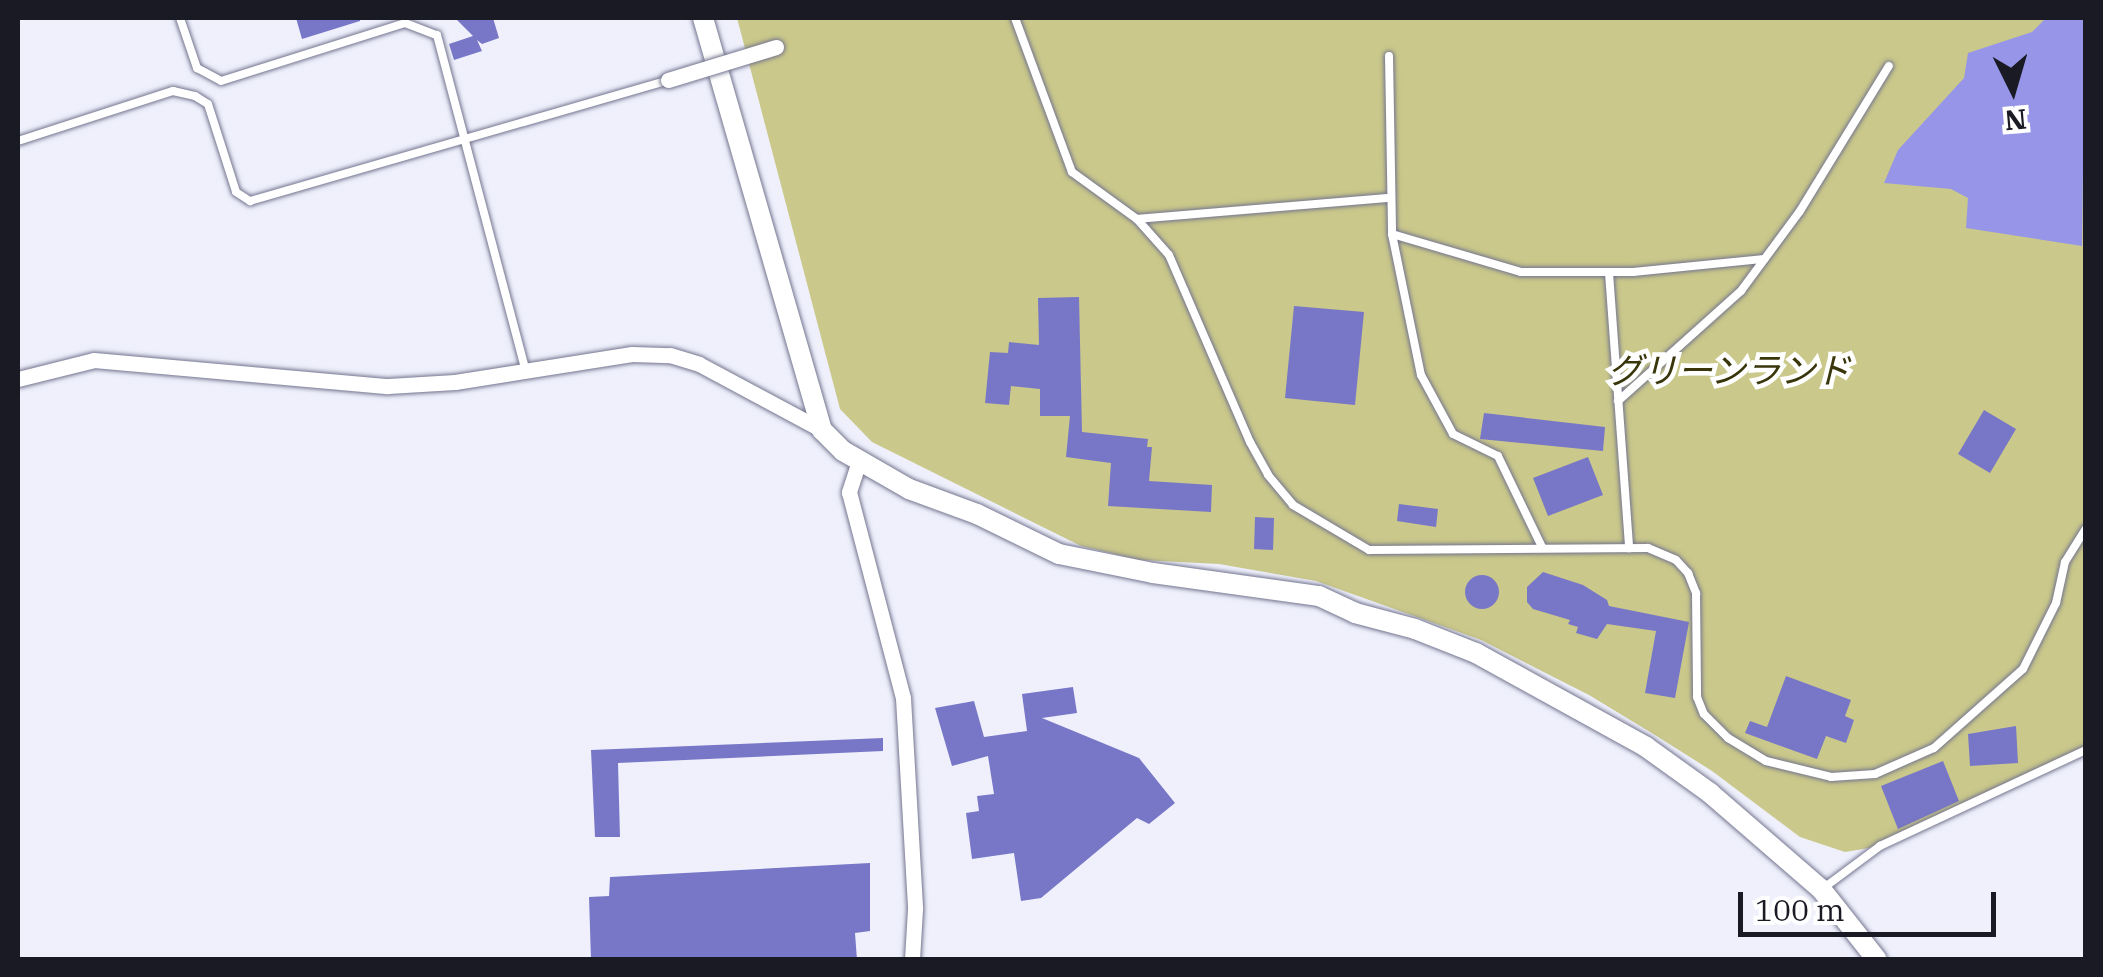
<!DOCTYPE html>
<meta charset="utf-8">
<style>
body{margin:0}
#map{position:relative;width:2103px;height:977px;overflow:hidden;background:#eff0fc;font-family:"IBM Plex Serif","Noto Sans JP",serif}
div>[style]{position:absolute}
.green>*{inset:0;background:#cac88a}
.water>*{inset:0;background:#9695e8}
.building>*{inset:0;background:#7877c7}
.round{border-radius:50%}
.roads{filter:drop-shadow(0 0 2px #74758f) drop-shadow(0 0 2px #74758f)}
.lane>*{height:8px;margin:-4px;padding:0 4px;transform-origin:4px;border-radius:4px;background:#fff}
.street>*{height:15px;margin:-7.5px;padding:0 7.5px;transform-origin:7.5px;border-radius:7.5px;background:#fff}
.secondary>*{height:20px;margin:-10px;padding:0 10px;transform-origin:10px;border-radius:10px;background:#fff}
.bridges{filter:drop-shadow(0 0 2px #74758f) drop-shadow(0 0 2px #74758f)}
.street-bridge>*{height:15px;margin:-7.5px;padding:0 7.5px;transform-origin:7.5px;border-radius:7.5px;background:#fff}
span{translate:-50% -50%;white-space:nowrap;text-align:center;line-height:1.15;-webkit-text-stroke:9px #fff;paint-order:stroke}
.park-label{font-size:35px;color:#39360c;font-style:italic}
.frame{position:absolute;inset:0;border:20px solid #191a24;pointer-events:none}
.north{position:absolute;left:1963px;top:40px;width:100px;height:100px;-webkit-text-stroke:8px #fff;paint-order:stroke;rotate:175deg;font-size:28px;font-weight:700;line-height:40px;text-align:center;color:#191a24}
.north::after{content:'';display:block;margin:auto;width:35px;height:45px;background:#191a24;clip-path:polygon(50% 0,100% 100%,50% 72%,0 100%)}
.scale{position:absolute;left:1738px;top:892px;width:258px;height:45px;box-sizing:border-box;border:5px solid #191a24;border-top:0;padding-left:12px;font-size:30px;line-height:35px;white-space:nowrap;color:#191a24;-webkit-text-stroke:8px #fff;paint-order:stroke}
</style>
<div id="map">
<div class="green">
<div style="clip-path:polygon(737px 18px,2085px 18px,2085px 750px,1881px 846px,1845px 852px,1800px 837px,1712px 771px,1655px 735px,1589px 695px,1481px 640px,1316px 581px,1219px 564px,1140px 560px,1081px 546px,872px 442px,840px 409px)"></div>
</div>
<div class="water">
<div style="clip-path:polygon(2046px 18px,2085px 18px,2082px 246px,1966px 228px,1968px 198px,1951px 189px,1884px 183px,1898px 150px,1964px 78px,1968px 53px,2032px 32px)"></div>
</div>
<div class="building">
<div style="clip-path:polygon(296px 18px,360px 18px,360px 21px,302px 39px)"></div>
<div style="clip-path:polygon(455px 18px,493px 18px,499px 38px,482px 44px,477px 40px,482px 51px,454px 60px,449px 44px,473px 36px)"></div>
<div style="clip-path:polygon(1079px 297px,1082px 432px,1148px 439px,1147px 447px,1152px 447px,1149px 481px,1212px 485px,1211px 512px,1108px 506px,1111px 463px,1066px 457px,1070px 416px,1040px 416px,1040px 389px,1011px 386px,1009px 405px,985px 403px,990px 352px,1008px 353px,1009px 342px,1039px 345px,1038px 298px)"></div>
<div style="clip-path:polygon(1294px 306px,1364px 312px,1355px 405px,1285px 398px)"></div>
<div style="clip-path:polygon(1984px 410px,2016px 429px,1990px 473px,1958px 454px)"></div>
<div style="clip-path:polygon(1484px 413px,1605px 427px,1603px 451px,1480px 439px)"></div>
<div style="clip-path:polygon(1588px 457px,1603px 495px,1548px 516px,1533px 478px)"></div>
<div style="clip-path:polygon(1399px 504px,1438px 509px,1436px 527px,1397px 521px)"></div>
<div style="clip-path:polygon(1255px 517px,1274px 518px,1273px 550px,1254px 549px)"></div>
<div style="clip-path:polygon(1543px 572px,1583px 585px,1607px 600px,1609px 606px,1689px 622px,1675px 698px,1645px 693px,1656px 631px,1607px 624px,1597px 639px,1576px 633px,1578px 627px,1568px 624px,1570px 620px,1533px 609px,1527px 602px,1527px 587px)"></div>
<div class="round" style="left:1465px;top:575px;width:34px;height:34px"></div>
<div style="clip-path:polygon(1786px 676px,1851px 700px,1845px 716px,1854px 720px,1846px 743px,1826px 736px,1817px 759px,1745px 733px,1750px 721px,1767px 727px)"></div>
<div style="clip-path:polygon(1073px 687px,1077px 713px,1042px 718px,1139px 758px,1175px 803px,1149px 824px,1137px 818px,1041px 898px,1021px 901px,1014px 853px,972px 859px,966px 813px,979px 811px,977px 796px,994px 794px,988px 756px,952px 766px,935px 708px,974px 701px,984px 737px,1027px 731px,1022px 694px)"></div>
<div style="clip-path:polygon(2016px 726px,2018px 763px,1970px 766px,1968px 734px)"></div>
<div style="clip-path:polygon(883px 738px,883px 751px,618px 763px,620px 837px,595px 837px,591px 750px)"></div>
<div style="clip-path:polygon(1943px 761px,1959px 801px,1898px 829px,1881px 786px)"></div>
<div style="clip-path:polygon(870px 863px,870px 931px,855px 933px,857px 960px,591px 960px,589px 897px,609px 896px,610px 877px)"></div>
</div>
<div class="roads">
<div class="lane">
<div style="left:180px;top:18px;width:53px;rotate:71.2deg"></div>
<div style="left:197px;top:68px;width:27px;rotate:28deg"></div>
<div style="left:221px;top:81px;width:193px;rotate:-17.5deg"></div>
<div style="left:405px;top:23px;width:34px;rotate:21deg"></div>
<div style="left:437px;top:35px;width:345px;rotate:75.2deg"></div>
<div style="left:1015px;top:18px;width:164px;rotate:69.7deg"></div>
<div style="left:1072px;top:172px;width:80px;rotate:35.9deg"></div>
<div style="left:1137px;top:219px;width:48px;rotate:48.4deg"></div>
<div style="left:1169px;top:255px;width:204px;rotate:66.6deg"></div>
<div style="left:1250px;top:442px;width:38px;rotate:61deg"></div>
<div style="left:1268px;top:475px;width:39px;rotate:50deg"></div>
<div style="left:1293px;top:505px;width:88px;rotate:30.6deg"></div>
<div style="left:1369px;top:550px;width:279px;rotate:-0.4deg"></div>
<div style="left:1648px;top:548px;width:30px;rotate:23deg"></div>
<div style="left:1676px;top:560px;width:18px;rotate:47deg"></div>
<div style="left:1688px;top:573px;width:22px;rotate:68deg"></div>
<div style="left:1696px;top:593px;width:104px;rotate:89.4deg"></div>
<div style="left:1697px;top:697px;width:18px;rotate:68deg"></div>
<div style="left:1704px;top:714px;width:34px;rotate:45deg"></div>
<div style="left:1728px;top:738px;width:44px;rotate:31.2deg"></div>
<div style="left:1766px;top:761px;width:67px;rotate:13.8deg"></div>
<div style="left:1831px;top:777px;width:44px;rotate:-3.9deg"></div>
<div style="left:1875px;top:774px;width:64px;rotate:-23.8deg"></div>
<div style="left:1934px;top:748px;width:119px;rotate:-41.6deg"></div>
<div style="left:2023px;top:669px;width:74px;rotate:-63.4deg"></div>
<div style="left:2056px;top:603px;width:42px;rotate:-77.6deg"></div>
<div style="left:2065px;top:562px;width:39px;rotate:-58deg"></div>
<div style="left:1389px;top:56px;width:178px;rotate:89deg"></div>
<div style="left:1392px;top:234px;width:144px;rotate:78.4deg"></div>
<div style="left:1421px;top:375px;width:67px;rotate:61.5deg"></div>
<div style="left:1453px;top:434px;width:50px;rotate:26.1deg"></div>
<div style="left:1498px;top:456px;width:101px;rotate:64.2deg"></div>
<div style="left:18px;top:141px;width:163px;rotate:-17.9deg"></div>
<div style="left:173px;top:91px;width:23px;rotate:13deg"></div>
<div style="left:195px;top:96px;width:15px;rotate:32deg"></div>
<div style="left:208px;top:104px;width:92px;rotate:72.3deg"></div>
<div style="left:236px;top:192px;width:17px;rotate:33deg"></div>
<div style="left:250px;top:201px;width:435px;rotate:-16.1deg"></div>
<div style="left:1137px;top:219px;width:253px;rotate:-4.8deg"></div>
<div style="left:1392px;top:234px;width:134px;rotate:16.4deg"></div>
<div style="left:1521px;top:272px;width:112px"></div>
<div style="left:1633px;top:272px;width:132px;rotate:-5.7deg"></div>
<div style="left:1609px;top:273px;width:276px;rotate:85.8deg"></div>
<div style="left:1618px;top:401px;width:165px;rotate:-41.8deg"></div>
<div style="left:1741px;top:291px;width:99px;rotate:-53.6deg"></div>
<div style="left:1800px;top:211px;width:170px;rotate:-58.5deg"></div>
<div style="left:1825px;top:887px;width:69px;rotate:-36.7deg"></div>
<div style="left:1880px;top:846px;width:227px;rotate:-25deg"></div>
</div>
<div class="street">
<div style="left:18px;top:379px;width:78px;rotate:-14deg"></div>
<div style="left:94px;top:360px;width:295px;rotate:5.1deg"></div>
<div style="left:388px;top:386px;width:67px;rotate:-3.4deg"></div>
<div style="left:455px;top:382px;width:179px;rotate:-9deg"></div>
<div style="left:632px;top:354px;width:38px;rotate:2deg"></div>
<div style="left:670px;top:355px;width:30px;rotate:17deg"></div>
<div style="left:699px;top:364px;width:140px;rotate:28.2deg"></div>
<div style="left:859px;top:461px;width:33px;rotate:108deg"></div>
<div style="left:849px;top:492px;width:213px;rotate:75.3deg"></div>
<div style="left:903px;top:698px;width:211px;rotate:86.7deg"></div>
<div style="left:915px;top:909px;width:51px;rotate:93.4deg"></div>
</div>
<div class="secondary">
<div style="left:703px;top:18px;width:429px;rotate:73.9deg"></div>
<div style="left:822px;top:430px;width:30px;rotate:45deg"></div>
<div style="left:843px;top:451px;width:76px;rotate:29.9deg"></div>
<div style="left:909px;top:489px;width:72px;rotate:20.2deg"></div>
<div style="left:977px;top:514px;width:91px;rotate:26deg"></div>
<div style="left:1059px;top:554px;width:96px;rotate:11.4deg"></div>
<div style="left:1153px;top:573px;width:168px;rotate:7.9deg"></div>
<div style="left:1319px;top:596px;width:40px;rotate:25deg"></div>
<div style="left:1355px;top:613px;width:62px;rotate:14.9deg"></div>
<div style="left:1415px;top:629px;width:66px;rotate:21.5deg"></div>
<div style="left:1476px;top:653px;width:194px;rotate:28.9deg"></div>
<div style="left:1646px;top:747px;width:79px;rotate:35.7deg"></div>
<div style="left:1710px;top:793px;width:147px;rotate:40.9deg"></div>
<div style="left:1821px;top:889px;width:90px;rotate:51.7deg"></div>
</div>
</div>
<div class="bridges">
<div class="street-bridge">
<div style="left:668px;top:80px;width:113px;rotate:-17deg"></div>
</div>
</div>
<div class="park-label">
<span style="left:1729px;top:370px">グリーンランド</span>
</div>
<div class="frame"></div>
<div class="north">N</div>
<div class="scale">100 m</div>
</div>
